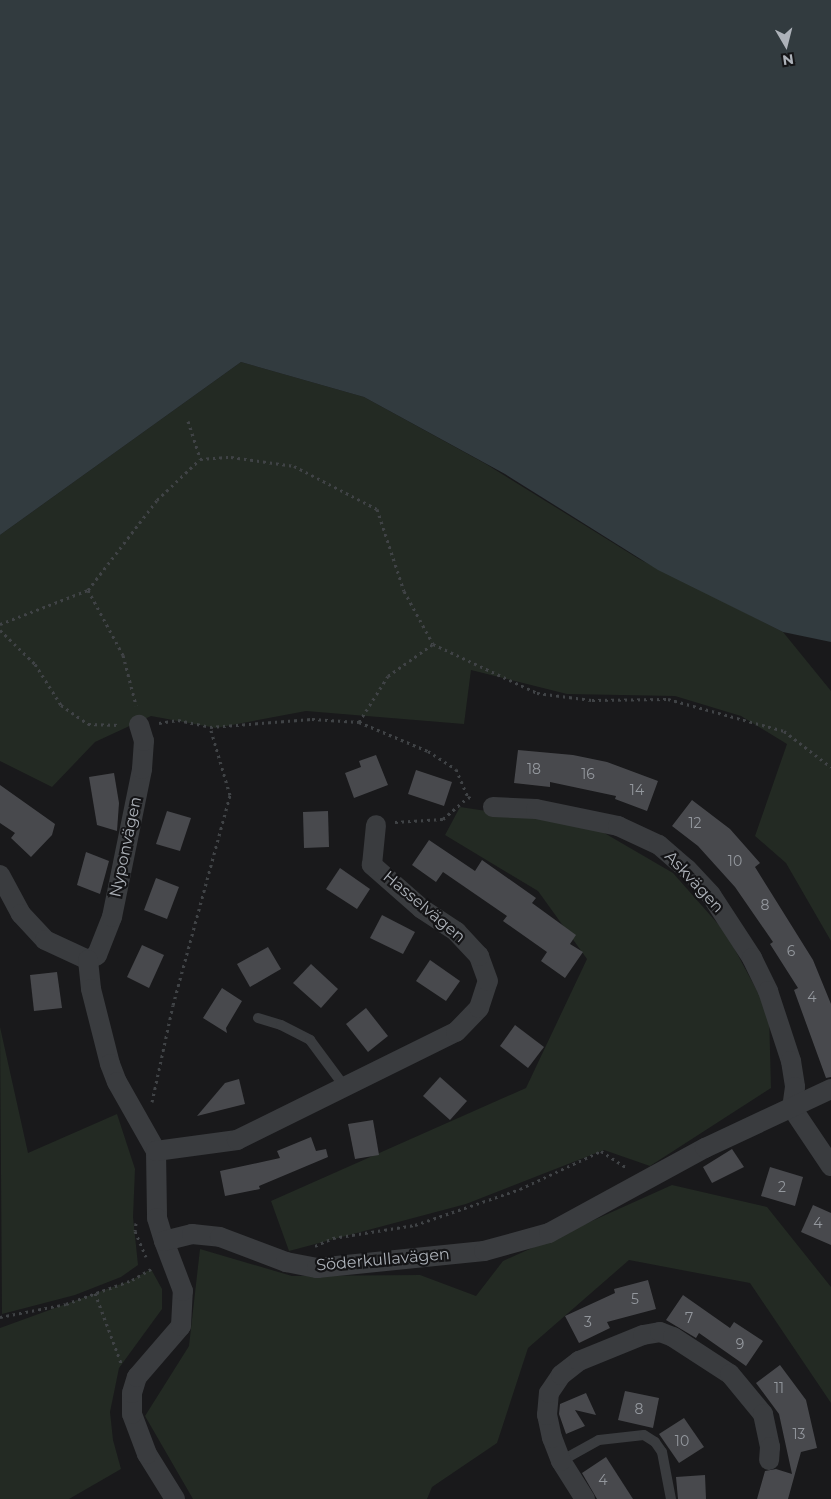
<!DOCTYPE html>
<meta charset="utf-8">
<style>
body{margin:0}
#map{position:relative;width:831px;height:1499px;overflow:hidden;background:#19191b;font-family:Montserrat,sans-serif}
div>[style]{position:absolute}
.green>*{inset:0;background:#232a23}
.water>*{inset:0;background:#323b3f}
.building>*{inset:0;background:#48494d}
.path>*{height:3px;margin-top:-1.5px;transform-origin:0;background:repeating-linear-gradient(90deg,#404346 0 2.5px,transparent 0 6.5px)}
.service>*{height:10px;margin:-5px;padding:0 5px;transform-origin:5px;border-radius:5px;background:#3a3c3f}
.minor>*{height:20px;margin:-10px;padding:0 10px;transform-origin:10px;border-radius:10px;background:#3a3c3f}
span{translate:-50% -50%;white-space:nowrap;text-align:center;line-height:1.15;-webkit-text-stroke:4.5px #141416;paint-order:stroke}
.number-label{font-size:14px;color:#94989e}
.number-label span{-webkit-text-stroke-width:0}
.street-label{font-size:16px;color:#adb2b9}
.north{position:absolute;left:761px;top:20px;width:50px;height:50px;-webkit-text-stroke:4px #141416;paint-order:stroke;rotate:172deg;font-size:14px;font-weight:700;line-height:20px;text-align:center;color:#adb2b9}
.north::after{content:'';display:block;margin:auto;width:18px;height:22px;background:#adb2b9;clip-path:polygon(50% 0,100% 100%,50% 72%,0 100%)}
</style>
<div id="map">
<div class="green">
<div style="clip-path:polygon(241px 362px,364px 397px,486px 464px,639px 559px,783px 632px,831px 691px,831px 941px,786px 863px,755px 836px,787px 744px,741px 716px,675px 696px,567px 694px,471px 670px,464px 724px,306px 711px,216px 728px,151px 716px,95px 742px,52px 787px,0 761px,0 535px)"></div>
<div style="clip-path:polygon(460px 807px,594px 827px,673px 873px,726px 933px,769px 1013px,771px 1088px,650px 1166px,604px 1150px,466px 1204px,289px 1251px,271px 1201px,526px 1088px,587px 959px,538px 891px,445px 835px)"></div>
<div style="clip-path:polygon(0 1027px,28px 1153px,117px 1114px,135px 1169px,133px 1217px,138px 1265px,121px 1277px,75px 1295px,2px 1314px)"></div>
<div style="clip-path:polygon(672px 1185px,767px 1207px,831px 1287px,831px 1403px,750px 1283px,629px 1260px,528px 1348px,497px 1443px,432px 1487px,427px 1499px,193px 1499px,145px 1416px,189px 1346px,200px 1249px,292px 1276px,420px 1275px,476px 1296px,503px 1261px)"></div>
<div style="clip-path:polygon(151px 1269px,162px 1289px,162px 1309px,119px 1368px,110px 1412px,113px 1440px,121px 1469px,69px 1499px,0 1499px,0 1328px,132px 1280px)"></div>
</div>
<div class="water">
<div style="clip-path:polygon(0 0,831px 0,831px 642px,783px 632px,658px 570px,505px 474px,364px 397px,241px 362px,0 535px)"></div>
</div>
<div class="building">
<div style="clip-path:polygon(518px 750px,573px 755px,607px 762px,658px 781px,647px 811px,615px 799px,616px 796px,550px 782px,550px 787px,514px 783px)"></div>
<div style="clip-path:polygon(376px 755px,388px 785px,354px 798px,345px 773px,361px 767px,359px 761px)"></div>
<div style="clip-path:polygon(416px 770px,452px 782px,444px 806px,408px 794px)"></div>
<div style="clip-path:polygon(114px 773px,119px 803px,117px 831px,97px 825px,89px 777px)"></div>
<div style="clip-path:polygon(0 785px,55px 824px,52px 835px,31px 857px,11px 838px,15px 833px,0 823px)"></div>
<div style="clip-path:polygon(692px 800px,730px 829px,760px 863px,755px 867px,813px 960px,831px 1004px,831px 1077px,826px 1078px,794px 990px,798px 988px,770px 944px,773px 942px,735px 887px,698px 846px,672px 826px)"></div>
<div style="clip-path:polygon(167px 811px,191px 818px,180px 851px,156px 844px)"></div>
<div style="clip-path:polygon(328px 811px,329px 847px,304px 848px,303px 812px)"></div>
<div style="clip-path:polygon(429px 840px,475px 871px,482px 860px,536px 898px,532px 903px,576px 935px,570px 944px,583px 952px,565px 978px,541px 961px,547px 952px,503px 921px,507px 916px,443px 872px,436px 882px,412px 865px)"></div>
<div style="clip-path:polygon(86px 852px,109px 861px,100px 894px,77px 885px)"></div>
<div style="clip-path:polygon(340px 868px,370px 889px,357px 909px,326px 889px)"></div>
<div style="clip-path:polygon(156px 878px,179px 887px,167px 919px,144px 910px)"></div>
<div style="clip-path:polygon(382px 915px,415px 932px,403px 954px,370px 938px)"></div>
<div style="clip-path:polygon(142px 945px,164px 955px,149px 988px,127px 977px)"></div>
<div style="clip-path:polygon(268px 947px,281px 969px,250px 987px,237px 964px)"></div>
<div style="clip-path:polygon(430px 960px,460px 981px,446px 1001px,416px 981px)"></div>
<div style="clip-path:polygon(311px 964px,338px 989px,321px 1008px,293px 983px)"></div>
<div style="clip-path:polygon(57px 972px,62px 1008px,34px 1011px,30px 975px)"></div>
<div style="clip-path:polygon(222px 988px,242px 1001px,226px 1028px,227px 1033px,203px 1018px)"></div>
<div style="clip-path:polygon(366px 1008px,388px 1036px,368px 1052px,346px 1024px)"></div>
<div style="clip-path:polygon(515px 1025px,544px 1047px,528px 1068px,500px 1046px)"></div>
<div style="clip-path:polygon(440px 1077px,467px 1101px,450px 1120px,423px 1096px)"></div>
<div style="clip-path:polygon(239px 1079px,245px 1104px,197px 1116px,225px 1083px)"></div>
<div style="clip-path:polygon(373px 1120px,379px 1155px,355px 1159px,348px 1124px)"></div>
<div style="clip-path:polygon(311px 1137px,316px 1151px,326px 1149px,328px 1157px,259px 1186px,260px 1189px,225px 1196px,220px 1171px,280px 1158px,277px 1151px)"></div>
<div style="clip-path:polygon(732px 1149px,744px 1167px,712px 1183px,703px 1167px)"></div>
<div style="clip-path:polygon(770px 1167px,803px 1177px,795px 1206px,761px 1196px)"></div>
<div style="clip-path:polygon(813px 1205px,831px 1213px,831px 1245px,801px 1232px)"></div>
<div style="clip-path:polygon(648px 1280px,656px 1309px,607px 1322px,610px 1328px,579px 1343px,565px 1316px,615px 1293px,614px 1289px)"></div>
<div style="clip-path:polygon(683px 1295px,730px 1328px,734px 1322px,763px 1341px,746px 1366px,699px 1333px,696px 1338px,666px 1320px)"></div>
<div style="clip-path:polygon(780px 1365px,806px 1400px,817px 1448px,801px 1452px,788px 1499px,757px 1499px,765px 1471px,776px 1469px,792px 1474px,779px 1414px,756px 1383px)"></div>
<div style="clip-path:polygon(625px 1391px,659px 1398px,653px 1428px,618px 1420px)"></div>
<div style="clip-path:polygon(586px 1393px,596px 1415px,575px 1410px,585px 1426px,566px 1434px,559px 1414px,560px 1404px)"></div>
<div style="clip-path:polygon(684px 1418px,704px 1447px,679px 1463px,659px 1434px)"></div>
<div style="clip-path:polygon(606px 1457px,633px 1499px,597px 1499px,582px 1473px)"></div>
<div style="clip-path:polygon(705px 1475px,706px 1499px,678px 1499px,676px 1477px)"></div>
</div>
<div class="path">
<div style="left:188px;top:421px;width:40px;rotate:72deg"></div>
<div style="left:88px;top:590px;width:74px;rotate:61.7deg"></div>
<div style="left:123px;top:655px;width:52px;rotate:75.4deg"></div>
<div style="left:0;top:624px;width:94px;rotate:-21.1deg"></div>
<div style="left:88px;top:590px;width:113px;rotate:-52.5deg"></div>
<div style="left:157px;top:500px;width:59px;rotate:-43.6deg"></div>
<div style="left:200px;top:459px;width:31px;rotate:-4deg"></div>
<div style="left:231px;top:457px;width:64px;rotate:8.1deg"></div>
<div style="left:294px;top:466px;width:93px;rotate:27.4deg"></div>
<div style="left:377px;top:509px;width:86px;rotate:71.8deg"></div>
<div style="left:404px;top:591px;width:60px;rotate:61.3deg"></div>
<div style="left:0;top:630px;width:49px;rotate:44.2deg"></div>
<div style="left:35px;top:664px;width:49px;rotate:57.6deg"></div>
<div style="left:61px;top:705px;width:33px;rotate:35deg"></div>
<div style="left:88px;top:724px;width:32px;rotate:2deg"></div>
<div style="left:359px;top:722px;width:54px;rotate:-57.8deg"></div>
<div style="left:388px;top:676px;width:55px;rotate:-35.4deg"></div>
<div style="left:433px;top:644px;width:115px;rotate:25.2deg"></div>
<div style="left:537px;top:693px;width:55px;rotate:7.3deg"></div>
<div style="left:592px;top:700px;width:76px;rotate:-0.8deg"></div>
<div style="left:668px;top:699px;width:120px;rotate:15.4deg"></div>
<div style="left:784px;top:731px;width:59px;rotate:37.5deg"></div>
<div style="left:159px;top:723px;width:19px;rotate:-9deg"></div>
<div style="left:178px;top:720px;width:33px;rotate:12deg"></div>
<div style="left:210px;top:727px;width:102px;rotate:-4.5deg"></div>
<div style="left:312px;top:719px;width:47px;rotate:3.7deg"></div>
<div style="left:359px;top:722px;width:75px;rotate:22.8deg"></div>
<div style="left:428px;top:751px;width:33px;rotate:33deg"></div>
<div style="left:456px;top:769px;width:30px;rotate:67deg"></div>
<div style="left:468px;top:797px;width:6px;rotate:18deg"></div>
<div style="left:395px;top:822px;width:48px;rotate:-3.6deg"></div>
<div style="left:443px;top:819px;width:33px;rotate:-41deg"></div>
<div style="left:152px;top:1102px;width:99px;rotate:-77.8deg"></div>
<div style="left:173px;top:1005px;width:218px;rotate:-74.8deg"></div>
<div style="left:230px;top:795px;width:71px;rotate:-106.4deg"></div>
<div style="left:136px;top:1223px;width:8px;rotate:97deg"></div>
<div style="left:135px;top:1231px;width:28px;rotate:67deg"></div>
<div style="left:315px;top:1246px;width:20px;rotate:-24deg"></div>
<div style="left:333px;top:1238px;width:83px;rotate:-9deg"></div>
<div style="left:415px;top:1225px;width:111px;rotate:-18.9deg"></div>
<div style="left:520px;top:1189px;width:89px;rotate:-25.1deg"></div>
<div style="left:601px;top:1151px;width:31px;rotate:33deg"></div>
<div style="left:95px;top:1293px;width:75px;rotate:69.6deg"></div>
<div style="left:0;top:1317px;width:67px;rotate:-11.1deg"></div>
<div style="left:66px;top:1304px;width:70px;rotate:-20deg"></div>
<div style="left:132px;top:1280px;width:22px;rotate:-30deg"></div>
</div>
<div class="service">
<div style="left:258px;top:1018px;width:24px;rotate:17deg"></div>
<div style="left:281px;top:1025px;width:33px;rotate:27deg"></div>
<div style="left:310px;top:1040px;width:57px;rotate:53.5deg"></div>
<div style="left:561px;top:1461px;width:43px;rotate:-28.9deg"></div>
<div style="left:599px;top:1440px;width:45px;rotate:-6.3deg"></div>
<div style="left:644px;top:1435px;width:13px;rotate:32deg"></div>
<div style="left:655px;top:1442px;width:12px;rotate:55deg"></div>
<div style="left:662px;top:1452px;width:48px;rotate:79.2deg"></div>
</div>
<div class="minor">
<div style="left:493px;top:807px;width:43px;rotate:2.7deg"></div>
<div style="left:536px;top:809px;width:84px;rotate:11.7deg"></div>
<div style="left:618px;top:826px;width:45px;rotate:24.9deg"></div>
<div style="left:659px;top:845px;width:37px;rotate:41deg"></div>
<div style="left:687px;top:869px;width:35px;rotate:47deg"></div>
<div style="left:711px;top:895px;width:75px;rotate:56.9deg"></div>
<div style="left:752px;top:958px;width:37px;rotate:64deg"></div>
<div style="left:768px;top:991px;width:74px;rotate:71.8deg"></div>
<div style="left:791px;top:1061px;width:26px;rotate:81deg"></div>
<div style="left:795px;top:1087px;width:21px;rotate:98deg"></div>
<div style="left:792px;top:1108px;width:70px;rotate:56.1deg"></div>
<div style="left:0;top:875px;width:44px;rotate:61.7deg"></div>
<div style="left:21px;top:914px;width:35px;rotate:47deg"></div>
<div style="left:45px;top:940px;width:47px;rotate:24.9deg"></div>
<div style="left:88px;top:960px;width:10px;rotate:-29deg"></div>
<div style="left:97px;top:955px;width:41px;rotate:-68.5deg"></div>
<div style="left:112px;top:917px;width:151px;rotate:-78.5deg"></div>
<div style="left:142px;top:769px;width:28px;rotate:-86deg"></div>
<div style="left:144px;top:741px;width:17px;rotate:-107deg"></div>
<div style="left:88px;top:960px;width:29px;rotate:84deg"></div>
<div style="left:91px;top:989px;width:77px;rotate:75.8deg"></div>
<div style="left:110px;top:1064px;width:19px;rotate:69deg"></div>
<div style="left:117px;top:1082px;width:79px;rotate:60.5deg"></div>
<div style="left:156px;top:1151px;width:67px;rotate:89.1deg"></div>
<div style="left:157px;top:1218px;width:24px;rotate:73deg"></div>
<div style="left:156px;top:1151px;width:82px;rotate:-7.7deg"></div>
<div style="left:237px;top:1140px;width:244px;rotate:-26.3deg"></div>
<div style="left:456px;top:1032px;width:33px;rotate:-46deg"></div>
<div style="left:479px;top:1008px;width:28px;rotate:-72deg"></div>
<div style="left:488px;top:981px;width:27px;rotate:-110deg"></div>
<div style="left:479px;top:956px;width:33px;rotate:-133deg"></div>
<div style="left:457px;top:932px;width:42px;rotate:-146.7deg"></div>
<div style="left:422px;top:909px;width:67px;rotate:-138.7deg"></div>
<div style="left:372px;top:865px;width:40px;rotate:-84.3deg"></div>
<div style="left:175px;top:1499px;width:53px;rotate:-121.9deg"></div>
<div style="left:147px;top:1454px;width:43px;rotate:-110.6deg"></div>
<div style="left:132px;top:1414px;width:21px;rotate:-90deg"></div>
<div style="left:132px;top:1393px;width:17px;rotate:-73deg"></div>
<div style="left:137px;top:1377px;width:67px;rotate:-49.2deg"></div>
<div style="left:181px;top:1326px;width:35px;rotate:-87deg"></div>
<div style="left:183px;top:1291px;width:53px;rotate:-110.8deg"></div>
<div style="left:164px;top:1241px;width:29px;rotate:-14deg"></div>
<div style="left:192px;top:1234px;width:28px;rotate:6deg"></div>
<div style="left:220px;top:1237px;width:71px;rotate:20.7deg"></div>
<div style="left:286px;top:1262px;width:32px;rotate:11deg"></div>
<div style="left:317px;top:1268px;width:168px;rotate:-5.8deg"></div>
<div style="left:484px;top:1251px;width:67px;rotate:-15.5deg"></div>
<div style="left:549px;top:1233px;width:178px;rotate:-28.6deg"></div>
<div style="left:705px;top:1148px;width:139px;rotate:-25.1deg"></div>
<div style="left:585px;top:1499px;width:45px;rotate:-122.3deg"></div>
<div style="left:561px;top:1461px;width:25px;rotate:-111deg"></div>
<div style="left:552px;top:1438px;width:24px;rotate:-102deg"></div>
<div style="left:547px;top:1415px;width:22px;rotate:-85deg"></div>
<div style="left:549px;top:1393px;width:22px;rotate:-56deg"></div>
<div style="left:561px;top:1375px;width:23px;rotate:-38deg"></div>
<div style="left:579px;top:1361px;width:69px;rotate:-22.1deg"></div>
<div style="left:643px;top:1335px;width:17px;rotate:-10deg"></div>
<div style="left:660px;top:1332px;width:14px;rotate:21deg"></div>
<div style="left:673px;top:1337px;width:68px;rotate:33deg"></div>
<div style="left:730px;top:1374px;width:52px;rotate:50.5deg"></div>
<div style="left:763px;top:1414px;width:34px;rotate:78deg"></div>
<div style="left:770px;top:1447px;width:13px;rotate:94deg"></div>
</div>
<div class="number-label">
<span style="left:534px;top:769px">18</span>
<span style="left:588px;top:774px">16</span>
<span style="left:637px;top:790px">14</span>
<span style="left:695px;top:823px">12</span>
<span style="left:735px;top:861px">10</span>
<span style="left:765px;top:905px">8</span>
<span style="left:791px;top:951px">6</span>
<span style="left:812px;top:997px">4</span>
<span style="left:782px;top:1187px">2</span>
<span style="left:818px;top:1223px">4</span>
<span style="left:635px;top:1299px">5</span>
<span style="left:689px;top:1318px">7</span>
<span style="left:588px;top:1322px">3</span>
<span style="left:740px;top:1344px">9</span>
<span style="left:779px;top:1388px">11</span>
<span style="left:639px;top:1409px">8</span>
<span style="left:799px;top:1434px">13</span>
<span style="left:682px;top:1441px">10</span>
<span style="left:603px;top:1480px">4</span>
</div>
<div class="street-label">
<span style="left:126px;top:847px;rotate:-78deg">Nyponvägen</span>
<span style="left:694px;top:882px;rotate:47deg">Askvägen</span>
<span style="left:424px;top:907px;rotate:40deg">Hasselvägen</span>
<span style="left:383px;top:1260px;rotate:-5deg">Söderkullavägen</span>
</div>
<div class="north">N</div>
</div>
